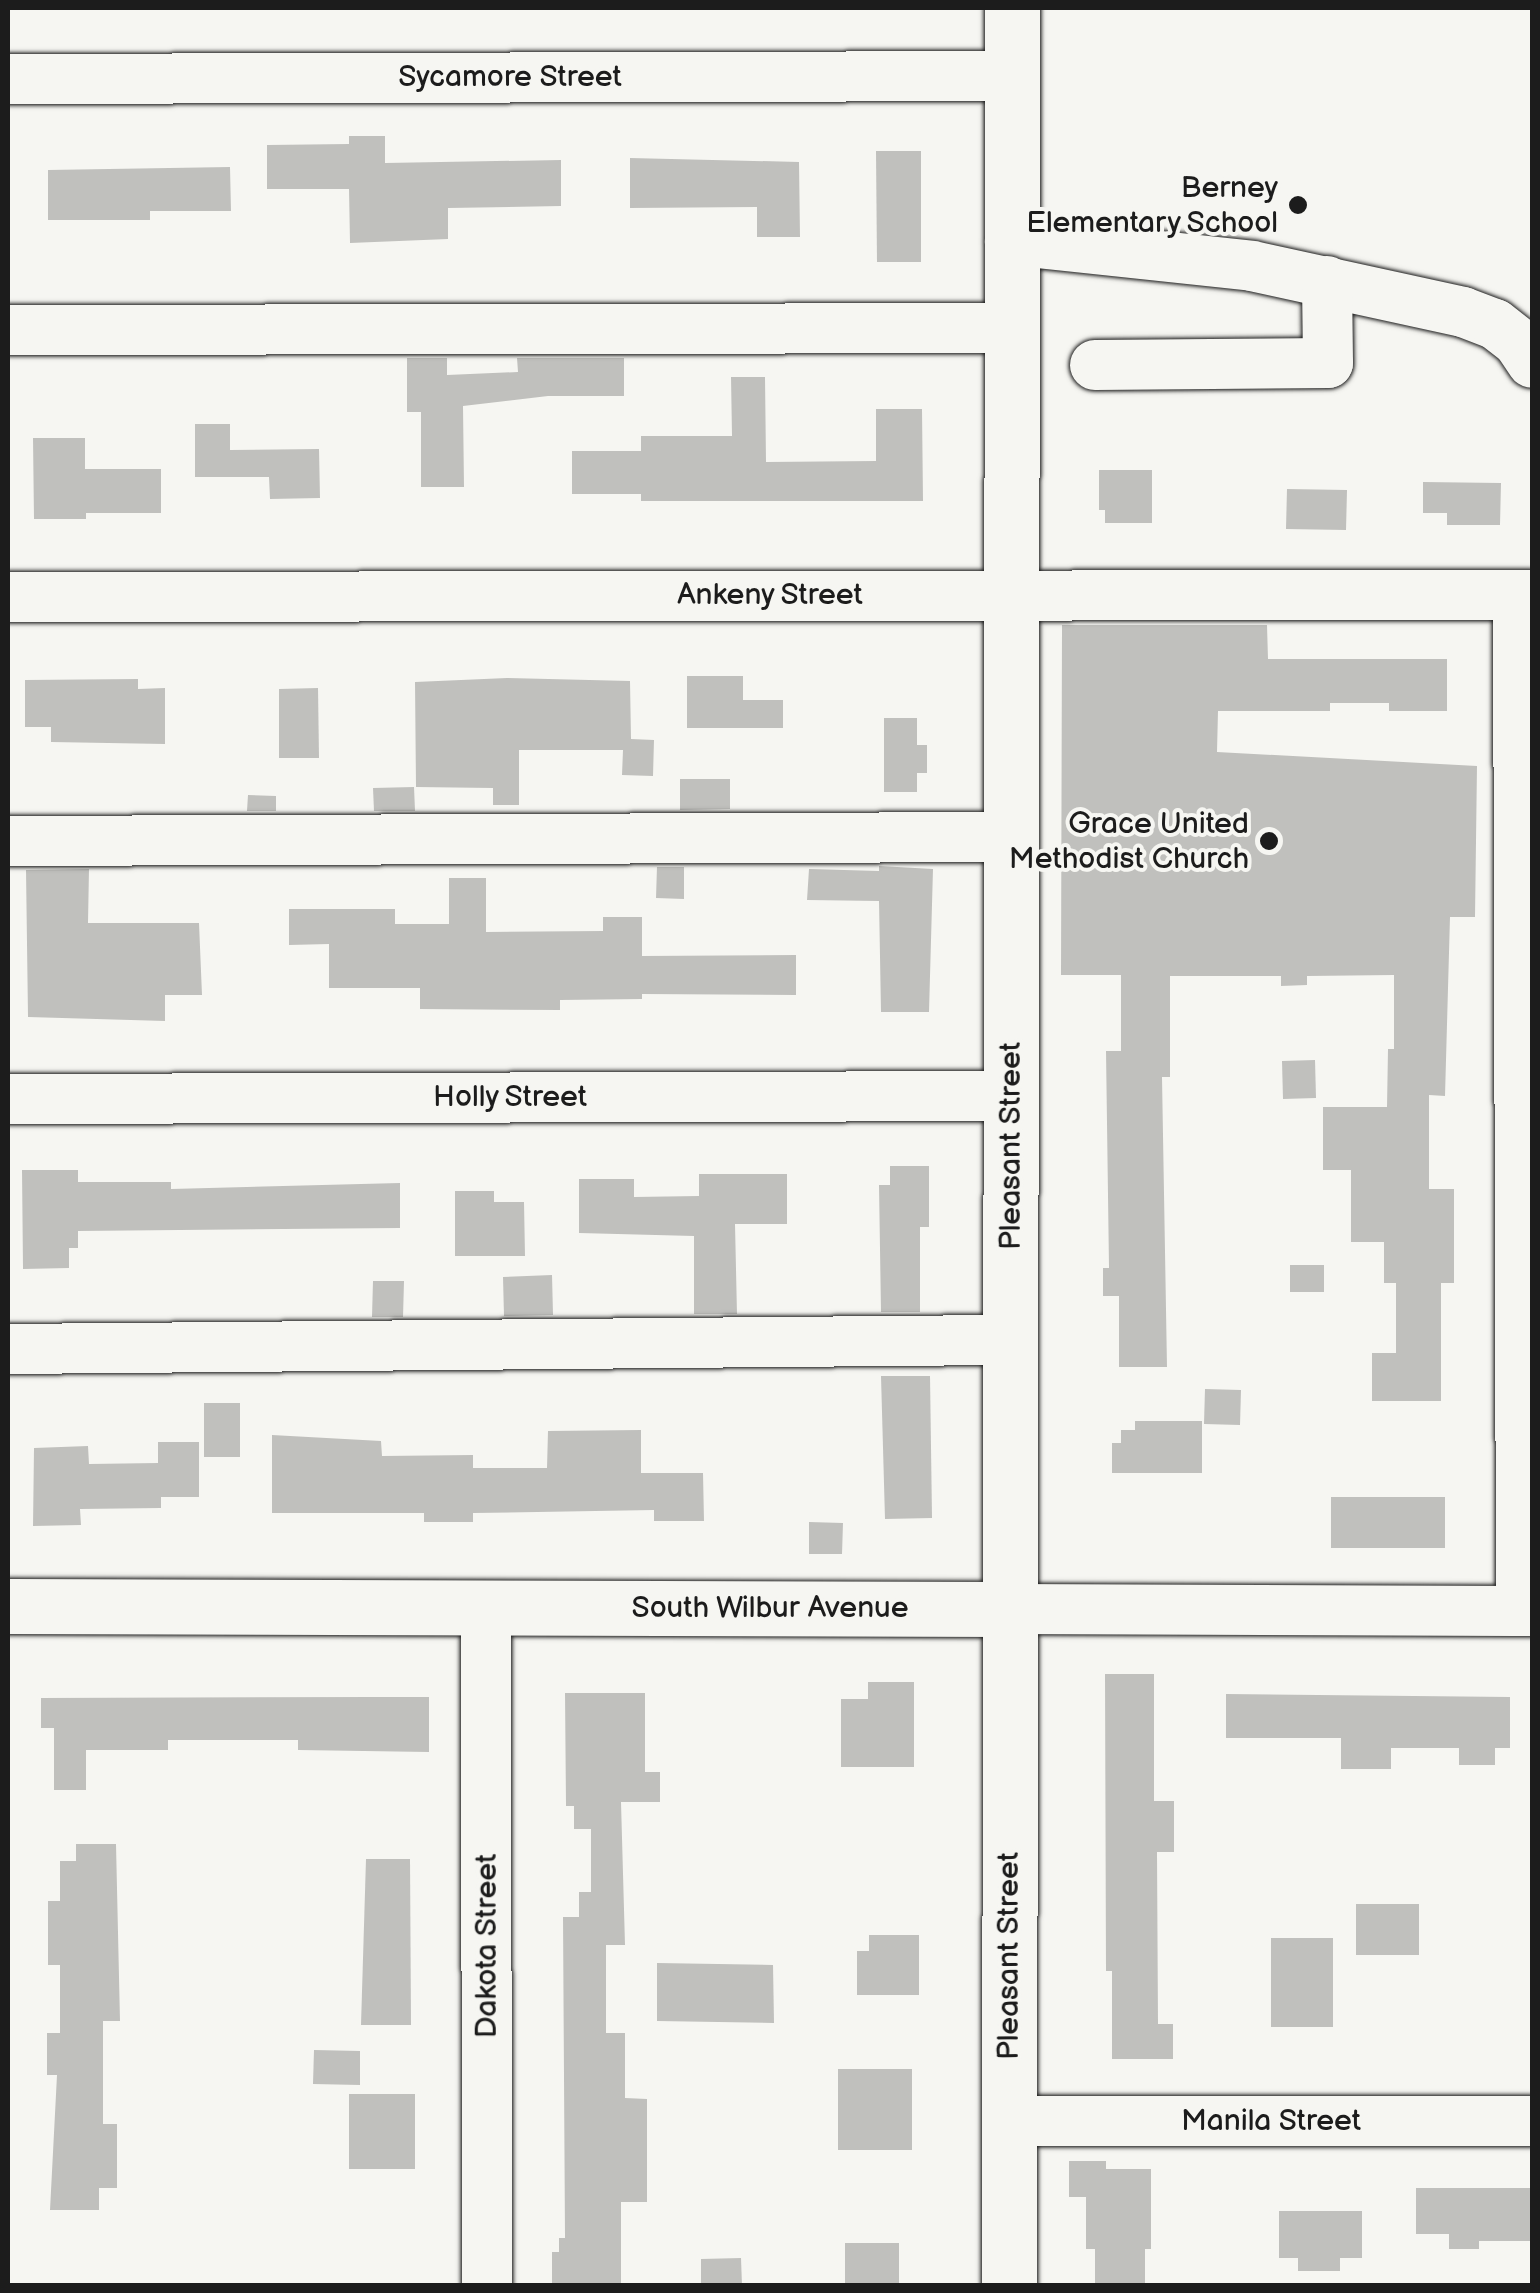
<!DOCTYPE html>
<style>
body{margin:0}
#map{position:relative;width:1540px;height:2293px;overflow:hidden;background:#f6f6f2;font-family:"Balsamiq Sans",sans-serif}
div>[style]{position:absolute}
.building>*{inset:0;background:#c0c0bd}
.roads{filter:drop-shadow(0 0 2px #1c1c1c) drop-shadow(0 0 2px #1c1c1c)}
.minor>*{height:50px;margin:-25px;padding:0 25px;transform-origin:25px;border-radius:25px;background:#f6f6f2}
.major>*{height:55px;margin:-27.5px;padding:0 27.5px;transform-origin:27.5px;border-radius:27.5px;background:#f6f6f2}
.dots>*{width:28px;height:28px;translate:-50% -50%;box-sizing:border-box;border:5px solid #f6f6f2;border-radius:50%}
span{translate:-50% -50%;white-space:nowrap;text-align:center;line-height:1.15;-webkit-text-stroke:8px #f6f6f2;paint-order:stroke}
.street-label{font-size:30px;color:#1c1c1c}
.poi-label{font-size:30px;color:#1c1c1c}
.right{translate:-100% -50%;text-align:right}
.frame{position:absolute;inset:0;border:10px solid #1c1c1c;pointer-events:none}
</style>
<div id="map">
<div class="building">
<div style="clip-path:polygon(349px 136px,385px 136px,385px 163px,561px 160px,561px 206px,448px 208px,448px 239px,350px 243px,349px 189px,267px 189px,267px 145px,349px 144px)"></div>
<div style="clip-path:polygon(876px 151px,921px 151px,921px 262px,877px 262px)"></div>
<div style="clip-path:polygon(630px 158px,799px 162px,800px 237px,757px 237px,757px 207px,630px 208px)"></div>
<div style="clip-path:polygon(230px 167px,231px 211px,150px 211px,150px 220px,48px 220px,48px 170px)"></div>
<div style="clip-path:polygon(407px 358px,447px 358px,447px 375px,518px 372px,517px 358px,624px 358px,624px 396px,548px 396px,463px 406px,464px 487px,421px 487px,421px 412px,407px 412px)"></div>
<div style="clip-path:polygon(731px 377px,765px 377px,766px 462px,876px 461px,876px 409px,922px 409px,923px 501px,641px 501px,641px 494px,572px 494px,572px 451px,641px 451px,641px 436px,732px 436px)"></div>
<div style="clip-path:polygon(195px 424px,230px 424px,230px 450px,319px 449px,320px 498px,270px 499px,269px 477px,195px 477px)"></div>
<div style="clip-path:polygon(33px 438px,85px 438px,85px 469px,161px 469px,161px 513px,86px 513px,86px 519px,34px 519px)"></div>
<div style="clip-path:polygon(1099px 470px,1152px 470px,1152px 523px,1105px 523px,1105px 510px,1099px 510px)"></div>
<div style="clip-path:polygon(1423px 482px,1501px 483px,1500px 525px,1447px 525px,1447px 513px,1423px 513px)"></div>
<div style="clip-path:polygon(1287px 489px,1347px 490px,1346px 530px,1286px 529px)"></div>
<div style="clip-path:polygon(1062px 625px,1267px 625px,1268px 659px,1447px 659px,1447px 711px,1389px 711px,1389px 703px,1330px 703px,1330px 711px,1218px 711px,1217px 752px,1477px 766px,1475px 917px,1450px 917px,1445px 1096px,1429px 1095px,1429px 1189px,1454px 1189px,1454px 1283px,1441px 1283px,1441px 1401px,1372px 1401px,1372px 1353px,1396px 1353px,1396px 1283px,1384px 1283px,1384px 1242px,1351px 1242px,1351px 1170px,1323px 1170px,1323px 1107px,1387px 1107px,1388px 1049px,1394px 1049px,1394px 975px,1307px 976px,1307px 985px,1281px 986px,1281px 976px,1170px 976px,1170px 1077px,1162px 1077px,1167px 1367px,1119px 1367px,1119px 1296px,1103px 1296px,1103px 1268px,1109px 1268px,1106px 1051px,1121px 1051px,1121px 975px,1061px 975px)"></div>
<div style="clip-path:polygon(687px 676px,743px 676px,743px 700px,783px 700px,783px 728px,687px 728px)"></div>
<div style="clip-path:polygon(507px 678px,630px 681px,631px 739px,654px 740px,653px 776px,622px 775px,623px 750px,519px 750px,519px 805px,493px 805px,493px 788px,416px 787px,415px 682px)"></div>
<div style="clip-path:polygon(138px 679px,138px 689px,165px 688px,165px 744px,51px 742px,51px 727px,25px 727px,25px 680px)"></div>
<div style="clip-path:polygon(318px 688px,319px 758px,279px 758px,279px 689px)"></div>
<div style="clip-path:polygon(884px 718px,917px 718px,917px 745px,927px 745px,927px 773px,917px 773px,917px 792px,884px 792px)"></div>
<div style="clip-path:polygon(680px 779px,730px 779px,730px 809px,680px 810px)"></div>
<div style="clip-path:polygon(414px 787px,415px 811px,374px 811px,373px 788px)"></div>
<div style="clip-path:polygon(248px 795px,276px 796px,276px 811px,247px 811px)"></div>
<div style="clip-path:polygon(879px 866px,933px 869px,929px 1012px,881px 1012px,879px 901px,807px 900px,809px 869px,879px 871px)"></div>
<div style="clip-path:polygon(657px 867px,684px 867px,684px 899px,656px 898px)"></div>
<div style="clip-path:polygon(89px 869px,88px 923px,199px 923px,202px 995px,165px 995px,165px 1021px,28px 1017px,26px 870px)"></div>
<div style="clip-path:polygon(449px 878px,486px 878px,486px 932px,603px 931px,603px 917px,642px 917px,642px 956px,796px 955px,796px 995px,642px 994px,642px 999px,560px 1000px,560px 1010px,420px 1009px,420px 988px,329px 988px,329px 944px,289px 945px,289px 909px,395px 909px,395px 924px,449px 924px)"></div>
<div style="clip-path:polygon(1315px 1060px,1316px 1098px,1283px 1099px,1282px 1061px)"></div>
<div style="clip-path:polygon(890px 1166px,929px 1166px,929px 1227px,920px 1227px,920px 1312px,881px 1312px,879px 1185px,890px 1185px)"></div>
<div style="clip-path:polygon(22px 1170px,78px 1170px,78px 1182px,171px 1182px,171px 1189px,400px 1183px,400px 1228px,78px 1231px,78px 1248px,69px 1248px,69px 1268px,23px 1269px)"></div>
<div style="clip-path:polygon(699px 1174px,787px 1174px,787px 1224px,735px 1224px,737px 1314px,694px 1314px,694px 1236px,579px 1233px,579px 1179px,634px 1179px,634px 1197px,699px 1196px)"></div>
<div style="clip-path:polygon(455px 1191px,494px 1191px,494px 1202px,524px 1202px,525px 1256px,455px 1256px)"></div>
<div style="clip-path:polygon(1290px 1265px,1324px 1265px,1324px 1292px,1290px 1292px)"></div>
<div style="clip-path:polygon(552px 1275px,553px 1315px,504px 1316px,503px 1277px)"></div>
<div style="clip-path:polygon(373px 1281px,404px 1281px,403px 1317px,372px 1317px)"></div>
<div style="clip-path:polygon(881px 1376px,930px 1376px,932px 1518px,885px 1519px)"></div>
<div style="clip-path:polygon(1205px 1389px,1241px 1390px,1240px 1425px,1204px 1424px)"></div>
<div style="clip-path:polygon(204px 1403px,240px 1403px,240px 1457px,204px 1457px)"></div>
<div style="clip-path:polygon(1135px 1421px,1202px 1421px,1202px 1473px,1112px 1473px,1112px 1443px,1121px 1443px,1121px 1430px,1135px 1430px)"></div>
<div style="clip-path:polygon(641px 1430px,641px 1473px,703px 1473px,704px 1521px,654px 1521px,654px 1510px,473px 1513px,473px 1522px,424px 1522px,424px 1513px,272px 1513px,272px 1435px,381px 1441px,382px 1456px,473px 1455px,473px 1468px,547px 1468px,548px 1431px)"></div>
<div style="clip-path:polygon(158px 1442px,199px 1442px,199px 1497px,161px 1497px,161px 1508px,80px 1509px,81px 1525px,33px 1526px,34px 1448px,88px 1446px,89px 1464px,158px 1463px)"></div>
<div style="clip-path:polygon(1331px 1497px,1445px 1497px,1445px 1548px,1331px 1548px)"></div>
<div style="clip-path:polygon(809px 1522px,843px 1523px,842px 1554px,809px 1554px)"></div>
<div style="clip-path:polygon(1105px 1674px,1154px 1674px,1154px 1801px,1174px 1801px,1174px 1852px,1157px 1852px,1158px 2024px,1173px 2024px,1173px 2059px,1112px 2059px,1112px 1971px,1106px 1971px)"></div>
<div style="clip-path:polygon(868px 1682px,914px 1682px,914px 1767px,841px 1767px,841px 1699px,868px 1699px)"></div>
<div style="clip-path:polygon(565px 1693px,645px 1693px,645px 1772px,660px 1772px,660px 1802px,621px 1802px,625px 1945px,606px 1945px,606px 2033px,625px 2033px,625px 2098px,647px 2099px,647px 2202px,621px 2202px,621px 2286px,552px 2286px,552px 2252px,559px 2252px,559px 2238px,565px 2238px,563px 1917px,579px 1917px,579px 1892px,591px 1892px,591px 1829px,574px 1829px,574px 1806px,566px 1806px)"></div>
<div style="clip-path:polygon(1226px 1694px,1510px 1697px,1510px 1748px,1495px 1748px,1495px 1765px,1459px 1765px,1459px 1748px,1391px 1748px,1391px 1769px,1341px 1769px,1341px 1738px,1226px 1738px)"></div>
<div style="clip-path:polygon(375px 1697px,429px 1697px,429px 1752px,298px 1750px,298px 1740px,168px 1740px,168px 1750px,86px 1750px,86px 1790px,54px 1790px,54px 1728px,41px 1728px,41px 1698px)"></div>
<div style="clip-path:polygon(76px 1844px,116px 1844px,120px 2021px,103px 2021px,103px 2124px,117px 2124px,117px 2188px,99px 2188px,99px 2210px,50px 2210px,57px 2075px,47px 2075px,47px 2033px,60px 2033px,60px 1965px,48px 1965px,48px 1901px,60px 1901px,60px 1861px,76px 1861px)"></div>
<div style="clip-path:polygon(366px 1859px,410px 1859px,411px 2025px,361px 2025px)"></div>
<div style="clip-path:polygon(1356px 1904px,1419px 1904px,1419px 1955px,1356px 1955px)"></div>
<div style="clip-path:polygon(869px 1935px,919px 1935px,919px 1995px,857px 1995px,857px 1951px,869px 1951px)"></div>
<div style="clip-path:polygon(1271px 1938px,1333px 1938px,1333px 2027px,1271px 2027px)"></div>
<div style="clip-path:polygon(657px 1963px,773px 1965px,774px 2023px,657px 2021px)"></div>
<div style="clip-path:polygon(314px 2050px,360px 2051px,360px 2085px,313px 2084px)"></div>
<div style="clip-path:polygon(838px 2069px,912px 2069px,912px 2150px,838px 2150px)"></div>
<div style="clip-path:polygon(349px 2094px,415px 2094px,415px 2169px,349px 2169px)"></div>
<div style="clip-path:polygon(1069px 2161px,1106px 2161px,1106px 2169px,1151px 2169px,1151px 2249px,1145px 2249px,1145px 2286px,1095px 2286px,1095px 2249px,1086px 2249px,1086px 2197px,1069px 2197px)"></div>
<div style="clip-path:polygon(1416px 2188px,1532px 2188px,1532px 2241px,1479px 2241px,1479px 2249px,1449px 2249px,1449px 2234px,1416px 2234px)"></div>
<div style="clip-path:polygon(1279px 2211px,1362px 2211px,1362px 2258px,1340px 2258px,1340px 2271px,1298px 2271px,1298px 2258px,1279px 2258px)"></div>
<div style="clip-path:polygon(845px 2243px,899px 2243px,899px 2286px,845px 2286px)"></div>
<div style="clip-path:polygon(741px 2258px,742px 2286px,701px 2286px,701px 2259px)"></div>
</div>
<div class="roads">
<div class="minor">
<div style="left:8px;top:79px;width:1004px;rotate:-0.17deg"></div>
<div style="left:1010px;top:240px;width:243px;rotate:6.1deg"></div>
<div style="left:1252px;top:266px;width:216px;rotate:12.3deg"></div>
<div style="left:1463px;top:312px;width:34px;rotate:21deg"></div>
<div style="left:1495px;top:324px;width:29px;rotate:38deg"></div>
<div style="left:1518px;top:342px;width:25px;rotate:56deg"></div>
<div style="left:8px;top:330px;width:1002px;rotate:-0.11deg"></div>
<div style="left:1095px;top:365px;width:233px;rotate:-0.5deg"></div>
<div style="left:1328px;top:363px;width:82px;rotate:-90.7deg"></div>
<div style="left:1518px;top:596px;width:1015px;rotate:89.83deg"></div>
<div style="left:8px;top:597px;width:1524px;rotate:-0.08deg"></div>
<div style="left:8px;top:841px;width:1001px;rotate:-0.23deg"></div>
<div style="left:8px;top:1099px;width:1004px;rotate:-0.17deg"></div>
<div style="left:8px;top:1349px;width:1001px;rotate:-0.52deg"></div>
<div style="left:486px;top:1606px;width:680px;rotate:89.92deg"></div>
<div style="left:1009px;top:1609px;width:523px;rotate:0.22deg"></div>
<div style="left:1009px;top:2121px;width:523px"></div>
</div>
<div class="major">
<div style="left:8px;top:1606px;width:1001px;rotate:0.17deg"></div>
<div style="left:1009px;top:2286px;width:2278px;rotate:-89.92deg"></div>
</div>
</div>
<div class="dots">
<div style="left:1298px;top:205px;background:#1c1c1c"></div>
<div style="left:1269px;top:841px;background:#1c1c1c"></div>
</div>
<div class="street-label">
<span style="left:510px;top:77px">Sycamore Street</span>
<span style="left:770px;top:595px">Ankeny Street</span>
<span style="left:510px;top:1097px">Holly Street</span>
<span style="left:1011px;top:1146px;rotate:-90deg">Pleasant Street</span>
<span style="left:770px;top:1608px">South Wilbur Avenue</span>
<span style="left:487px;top:1946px;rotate:-90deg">Dakota Street</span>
<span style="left:1009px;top:1956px;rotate:-90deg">Pleasant Street</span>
<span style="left:1271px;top:2121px">Manila Street</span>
</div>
<div class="poi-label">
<span class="right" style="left:1278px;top:205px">Berney<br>Elementary School</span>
<span class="right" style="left:1249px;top:841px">Grace United<br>Methodist Church</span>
</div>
<div class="frame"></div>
</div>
